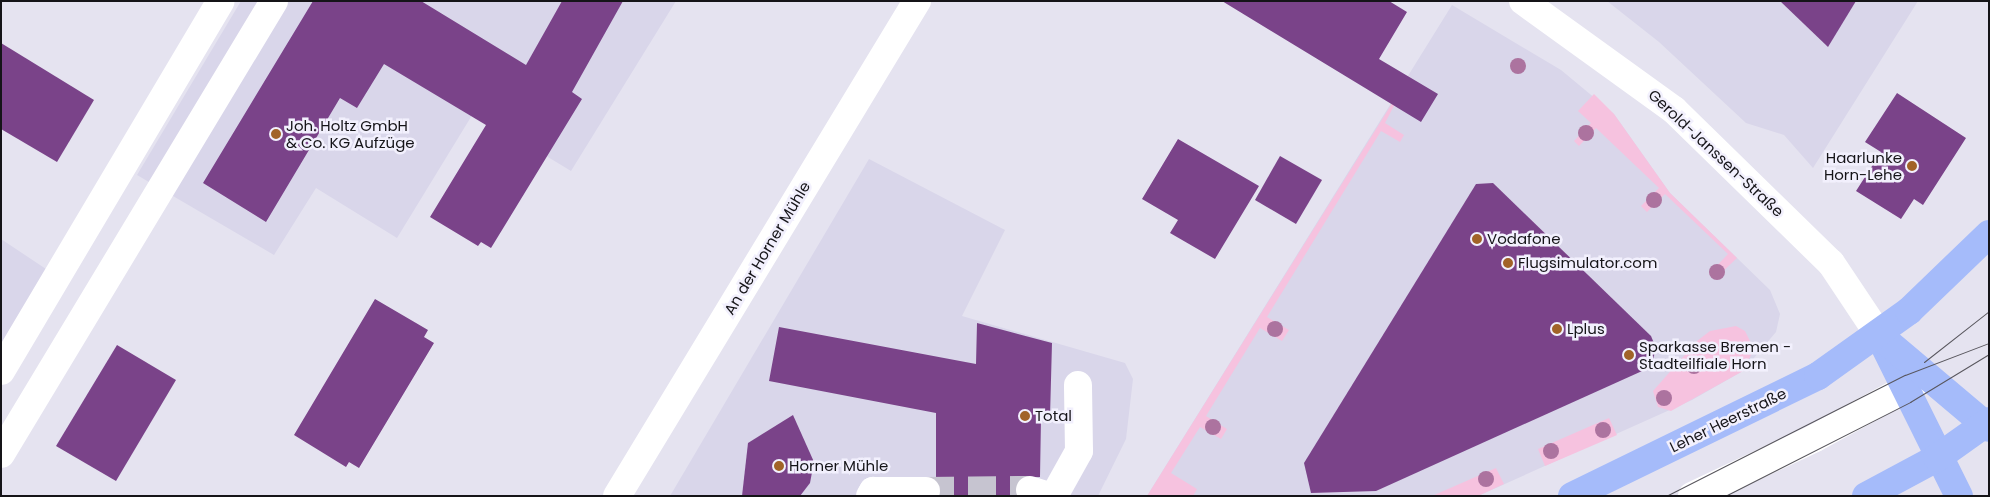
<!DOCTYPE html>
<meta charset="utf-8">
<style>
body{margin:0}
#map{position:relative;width:1990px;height:497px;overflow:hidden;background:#e5e3f0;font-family:Poppins,sans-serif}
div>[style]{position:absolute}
.built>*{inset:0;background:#d9d6ea}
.green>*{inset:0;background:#f6c2df}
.building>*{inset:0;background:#7a4389}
.minor-tunnel>*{height:28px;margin-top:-14px;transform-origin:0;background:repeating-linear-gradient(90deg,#c6c4d0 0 28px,transparent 0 42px)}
.minor>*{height:28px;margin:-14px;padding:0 14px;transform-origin:14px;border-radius:14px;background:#fff}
.major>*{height:28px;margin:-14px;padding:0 14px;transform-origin:14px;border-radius:14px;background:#a5bbfa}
.tram>*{height:1px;margin:-0.5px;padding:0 0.5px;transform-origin:0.5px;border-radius:0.5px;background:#58565d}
.trees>*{width:16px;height:16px;margin:-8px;border-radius:50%;background:#ac739f}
.dots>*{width:14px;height:14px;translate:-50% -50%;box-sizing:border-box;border:2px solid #f2f0fd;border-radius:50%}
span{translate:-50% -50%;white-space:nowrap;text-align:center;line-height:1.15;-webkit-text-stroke:5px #f2f0fd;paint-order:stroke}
.poi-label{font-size:15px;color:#151418}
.left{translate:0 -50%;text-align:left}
.right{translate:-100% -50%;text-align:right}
.street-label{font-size:15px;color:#151418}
.frame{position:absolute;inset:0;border:2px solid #151418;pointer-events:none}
</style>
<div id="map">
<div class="built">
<div style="clip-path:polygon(241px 1px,676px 1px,571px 171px,474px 112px,397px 238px,316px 188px,274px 255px,137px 175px)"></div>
<div style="clip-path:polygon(1607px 1px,1918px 1px,1813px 168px,1784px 135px,1746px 123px,1659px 42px)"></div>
<div style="clip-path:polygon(1452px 5px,1561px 70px,1614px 114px,1670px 193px,1770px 290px,1780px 314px,1776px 332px,1743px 371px,1692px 400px,1478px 496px,1147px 496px)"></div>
<div style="clip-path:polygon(869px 159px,1005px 230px,962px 316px,1125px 363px,1133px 379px,1126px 439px,1098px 496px,670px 496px)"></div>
<div style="clip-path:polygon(1px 239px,49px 271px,1px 345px)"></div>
</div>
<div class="green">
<div style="clip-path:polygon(1411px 73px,1385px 123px,1404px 135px,1400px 142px,1381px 131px,1267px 317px,1289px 330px,1282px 341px,1260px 328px,1206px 416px,1227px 429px,1221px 439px,1200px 427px,1171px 473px,1197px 489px,1193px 496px,1147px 496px)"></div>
<div style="clip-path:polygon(1594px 94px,1614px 114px,1670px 193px,1737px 258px,1715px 279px,1709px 274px,1728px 254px,1665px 194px,1647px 212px,1641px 206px,1659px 188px,1596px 128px,1579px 146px,1574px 141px,1591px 123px,1578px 111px)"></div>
<div style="clip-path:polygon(1736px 326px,1745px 331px,1754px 349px,1743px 371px,1671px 411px,1658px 407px,1653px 391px,1697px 341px,1710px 331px)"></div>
<div style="clip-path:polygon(1609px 418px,1617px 435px,1545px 466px,1538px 449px)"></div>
<div style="clip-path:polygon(1496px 468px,1504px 484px,1478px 496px,1432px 496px)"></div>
</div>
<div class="building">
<div style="clip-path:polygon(313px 1px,421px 1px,526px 65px,562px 1px,623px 1px,572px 92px,582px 99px,491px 248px,481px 242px,478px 246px,430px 217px,486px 125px,384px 64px,357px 108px,340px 98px,266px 222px,203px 183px)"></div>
<div style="clip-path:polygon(1222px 1px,1389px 1px,1407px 12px,1379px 59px,1438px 94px,1421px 122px)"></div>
<div style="clip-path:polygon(1780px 1px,1856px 1px,1828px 47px)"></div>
<div style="clip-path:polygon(1px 43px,94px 100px,57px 162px,1px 129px)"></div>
<div style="clip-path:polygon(1897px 93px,1966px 138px,1923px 205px,1914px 199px,1901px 219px,1856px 191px,1881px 152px,1865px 142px)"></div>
<div style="clip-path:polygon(1178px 139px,1259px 186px,1215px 259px,1170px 233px,1178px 220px,1142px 199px)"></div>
<div style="clip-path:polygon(1280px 156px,1322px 180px,1296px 224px,1255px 200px)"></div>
<div style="clip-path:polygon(1493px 183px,1651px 336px,1656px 348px,1651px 367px,1376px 491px,1311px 493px,1304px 463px,1476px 184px)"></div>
<div style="clip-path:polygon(375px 299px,428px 330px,424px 337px,434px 343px,359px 468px,349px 462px,346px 467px,294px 435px)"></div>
<div style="clip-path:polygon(977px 323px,1052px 343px,1050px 417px,1041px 418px,1040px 477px,1020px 478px,1016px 496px,940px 496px,936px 479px,936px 413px,769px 381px,779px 327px,976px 364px)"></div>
<div style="clip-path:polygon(117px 345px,176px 380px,116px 481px,56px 446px)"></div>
<div style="clip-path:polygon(793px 415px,814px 462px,810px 483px,800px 496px,742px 496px,748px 443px)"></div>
</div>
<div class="minor-tunnel">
<div style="left:926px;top:491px;width:104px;rotate:-0.6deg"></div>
</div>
<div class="minor">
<div style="left:1523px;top:1px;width:186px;rotate:35.8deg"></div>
<div style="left:1674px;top:110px;width:219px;rotate:44.3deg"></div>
<div style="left:1831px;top:263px;width:87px;rotate:56.3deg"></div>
<div style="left:1px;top:371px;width:430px;rotate:-59.3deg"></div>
<div style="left:1px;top:454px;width:529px;rotate:-58.92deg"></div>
<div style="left:1030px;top:490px;width:20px;rotate:18deg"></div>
<div style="left:617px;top:496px;width:579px;rotate:-58.78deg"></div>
<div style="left:870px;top:496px;width:6px;rotate:-59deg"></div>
<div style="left:873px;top:491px;width:53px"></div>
<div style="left:1054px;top:496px;width:51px;rotate:-60.9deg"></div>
<div style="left:1079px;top:451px;width:66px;rotate:-90.9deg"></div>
<div style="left:1692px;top:496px;width:136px;rotate:-25.2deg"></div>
<div style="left:1815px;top:438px;width:125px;rotate:-28.6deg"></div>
</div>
<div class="major">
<div style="left:1879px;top:335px;width:180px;rotate:63.6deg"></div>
<div style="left:1887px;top:342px;width:133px;rotate:40.1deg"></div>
<div style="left:1572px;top:496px;width:274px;rotate:-26deg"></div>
<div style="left:1818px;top:376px;width:112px;rotate:-35.5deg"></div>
<div style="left:1909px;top:311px;width:111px;rotate:-43.9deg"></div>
<div style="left:1866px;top:496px;width:81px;rotate:-28.2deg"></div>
<div style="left:1937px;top:458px;width:64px;rotate:-35.4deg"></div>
</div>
<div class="tram">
<div style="left:1924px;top:362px;width:83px;rotate:-38.1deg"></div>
<div style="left:1666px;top:496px;width:268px;rotate:-26.9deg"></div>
<div style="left:1905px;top:375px;width:90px;rotate:-20.9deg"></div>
<div style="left:1725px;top:496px;width:208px;rotate:-26.9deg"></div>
<div style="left:1910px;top:402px;width:92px;rotate:-31.3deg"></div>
</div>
<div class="trees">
<div style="left:1518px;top:66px"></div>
<div style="left:1586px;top:133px"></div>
<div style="left:1654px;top:200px"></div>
<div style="left:1717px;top:272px"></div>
<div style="left:1275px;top:329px"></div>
<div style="left:1694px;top:366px"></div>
<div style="left:1664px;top:398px"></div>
<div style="left:1213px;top:427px"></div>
<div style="left:1603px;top:430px"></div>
<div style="left:1551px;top:451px"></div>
<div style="left:1486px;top:479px"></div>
</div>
<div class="dots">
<div style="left:276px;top:134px;background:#a16328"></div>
<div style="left:1912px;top:166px;background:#a16328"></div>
<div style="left:1477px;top:239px;background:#a16328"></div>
<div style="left:1508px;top:263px;background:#a16328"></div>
<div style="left:1557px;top:329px;background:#a16328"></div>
<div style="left:1629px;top:355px;background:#a16328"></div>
<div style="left:1025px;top:416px;background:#a16328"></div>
<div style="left:779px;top:466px;background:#a16328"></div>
</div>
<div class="poi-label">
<span class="left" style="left:286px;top:134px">Joh. Holtz GmbH<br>&amp; Co. KG Aufzüge</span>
<span class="right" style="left:1902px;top:166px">Haarlunke<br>Horn-Lehe</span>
<span class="left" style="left:1487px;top:239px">Vodafone</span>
<span class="left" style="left:1518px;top:263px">Flugsimulator.com</span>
<span class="left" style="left:1567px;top:329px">Lplus</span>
<span class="left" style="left:1639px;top:355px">Sparkasse Bremen -<br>Stadteilfiale Horn</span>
<span class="left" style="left:1035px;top:416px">Total</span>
<span class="left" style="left:789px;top:466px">Horner Mühle</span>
</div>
<div class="street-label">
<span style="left:1716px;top:153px;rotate:43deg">Gerold-Janssen-Straße</span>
<span style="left:767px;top:248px;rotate:-59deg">An der Horner Mühle</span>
<span style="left:1728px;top:420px;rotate:-26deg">Leher Heerstraße</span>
</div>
<div class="frame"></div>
</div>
